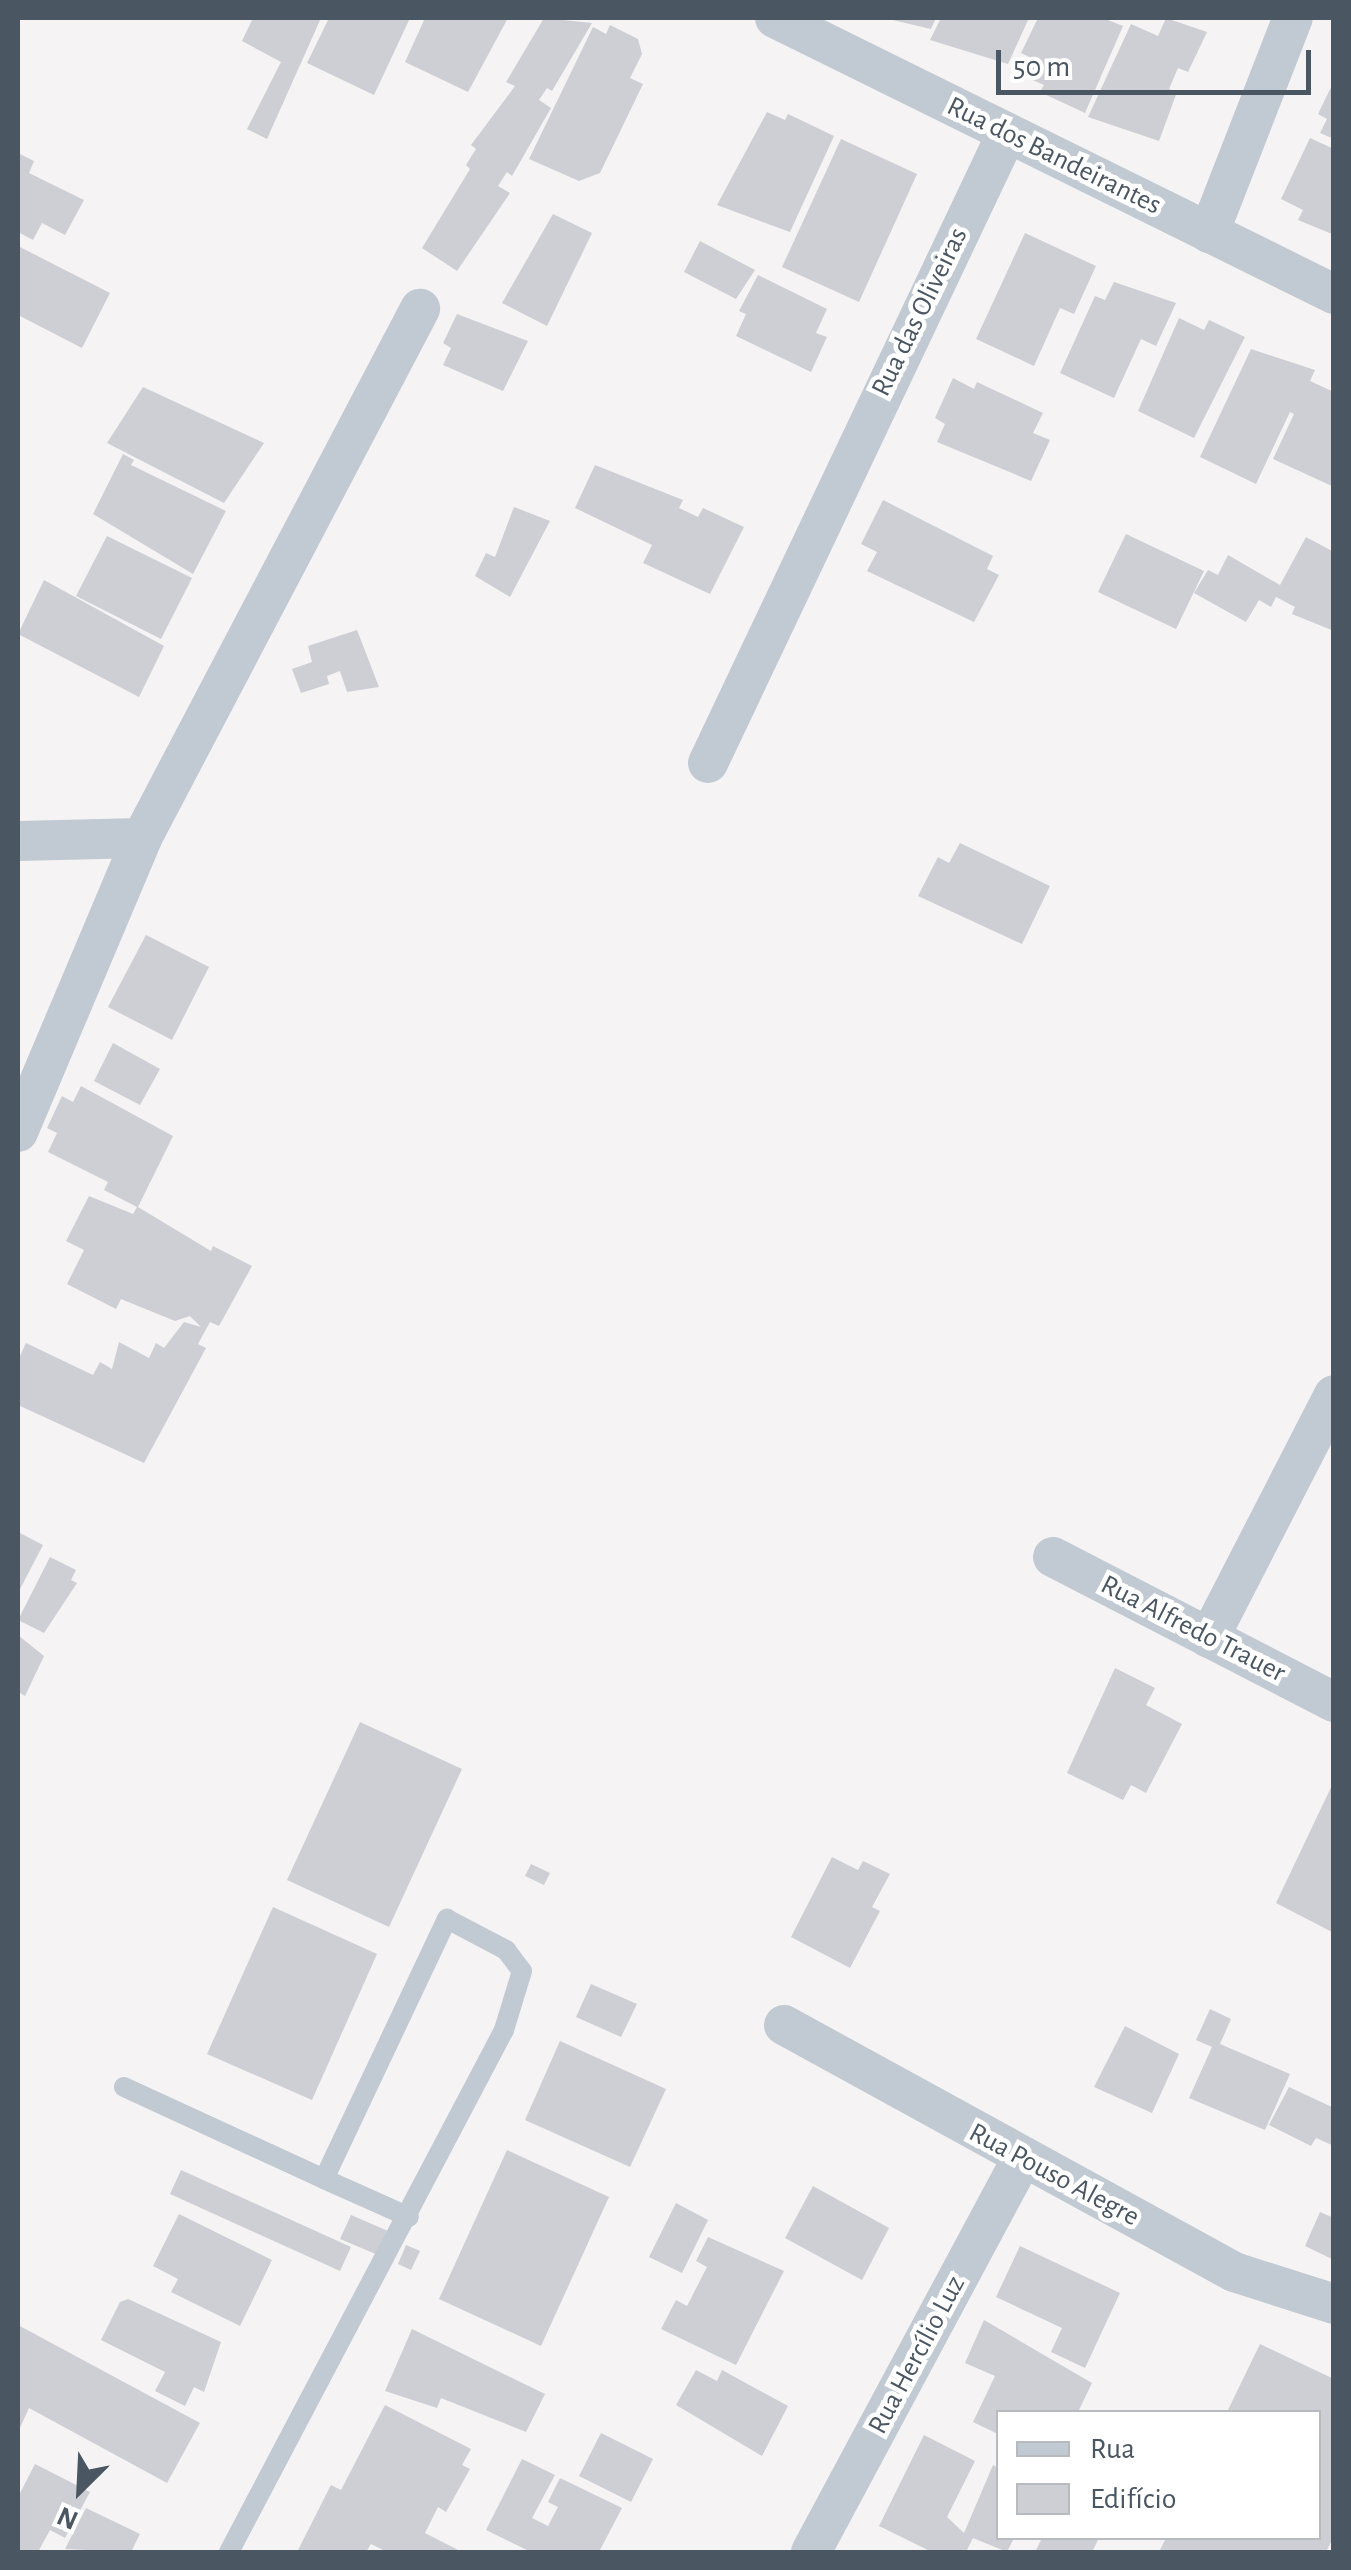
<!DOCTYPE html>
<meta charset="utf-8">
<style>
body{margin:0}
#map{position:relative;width:1351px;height:2570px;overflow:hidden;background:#f5f3f3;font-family:"Alegreya Sans",sans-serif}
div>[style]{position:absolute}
.building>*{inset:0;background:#cdcfd5}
.lane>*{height:20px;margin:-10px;padding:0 10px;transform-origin:10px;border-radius:10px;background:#c1cad2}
.street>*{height:40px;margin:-20px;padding:0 20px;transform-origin:20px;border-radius:20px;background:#c1cad2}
span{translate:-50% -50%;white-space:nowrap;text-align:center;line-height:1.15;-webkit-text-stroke:9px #fff;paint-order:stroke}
.street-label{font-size:28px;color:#4a5661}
.frame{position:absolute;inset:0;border:20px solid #4a5661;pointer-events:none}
.legend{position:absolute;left:996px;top:2410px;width:325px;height:130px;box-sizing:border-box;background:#fff;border:2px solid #b7bbc0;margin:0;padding:12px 18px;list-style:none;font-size:30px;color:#4a5661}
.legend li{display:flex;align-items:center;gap:20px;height:50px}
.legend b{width:50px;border:2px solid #b7bbc0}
.north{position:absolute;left:30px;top:2440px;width:100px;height:100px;-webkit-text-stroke:8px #fff;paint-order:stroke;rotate:204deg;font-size:28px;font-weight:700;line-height:40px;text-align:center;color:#4a5661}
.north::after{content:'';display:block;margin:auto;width:35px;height:45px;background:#4a5661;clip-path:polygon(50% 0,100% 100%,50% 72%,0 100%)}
.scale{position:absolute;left:996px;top:50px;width:315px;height:45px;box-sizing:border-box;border:5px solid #4a5661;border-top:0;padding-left:12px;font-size:30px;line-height:35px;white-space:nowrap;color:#4a5661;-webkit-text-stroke:8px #fff;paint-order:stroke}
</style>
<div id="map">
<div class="building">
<div style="clip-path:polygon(253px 18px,321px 18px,267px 139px,247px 129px,281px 62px,242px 41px)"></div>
<div style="clip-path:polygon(329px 18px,410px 18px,374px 95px,307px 63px)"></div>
<div style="clip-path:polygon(425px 18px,508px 18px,468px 92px,405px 62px)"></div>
<div style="clip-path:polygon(544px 18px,592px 23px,552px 91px,547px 88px,539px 100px,551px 108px,512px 176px,507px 172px,498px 186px,510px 193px,457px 271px,422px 248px,470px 169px,466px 165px,476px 149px,471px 145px,515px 86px,506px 82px)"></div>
<div style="clip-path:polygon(884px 18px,936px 18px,931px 29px)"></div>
<div style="clip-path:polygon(941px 18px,1021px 18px,1028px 20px,1008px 64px,930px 40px)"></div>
<div style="clip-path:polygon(1038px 18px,1103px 18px,1123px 26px,1085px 113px,1040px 92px,1044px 85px,1026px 77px,1034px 59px,1021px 53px)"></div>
<div style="clip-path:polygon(1166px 18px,1207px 32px,1188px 72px,1178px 68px,1169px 89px,1177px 92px,1159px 141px,1088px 117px,1131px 24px,1158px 36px)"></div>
<div style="clip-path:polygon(610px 25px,638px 39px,642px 54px,630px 78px,643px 84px,600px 173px,579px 181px,529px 159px,593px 27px,606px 34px)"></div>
<div style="clip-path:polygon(1334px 81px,1334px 139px,1320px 133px,1327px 119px,1318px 114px)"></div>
<div style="clip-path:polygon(767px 112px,785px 120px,788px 114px,834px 136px,790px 232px,717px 205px)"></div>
<div style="clip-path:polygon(1310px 138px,1334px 149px,1332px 234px,1298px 220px,1303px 210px,1281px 199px)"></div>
<div style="clip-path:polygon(841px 139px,917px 174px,859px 302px,782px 267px)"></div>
<div style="clip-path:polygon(18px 153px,34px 161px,29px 173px,84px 200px,65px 235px,42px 223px,33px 240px,18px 232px)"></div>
<div style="clip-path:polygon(553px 214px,592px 233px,547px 326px,502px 303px)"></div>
<div style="clip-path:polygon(1025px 233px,1096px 266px,1074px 314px,1060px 308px,1034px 366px,976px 339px)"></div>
<div style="clip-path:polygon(700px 241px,755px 270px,736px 299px,684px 272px)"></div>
<div style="clip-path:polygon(18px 246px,110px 293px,82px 348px,18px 315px)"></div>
<div style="clip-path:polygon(758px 275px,827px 309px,816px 333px,827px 337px,811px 372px,736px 336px,746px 314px,739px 311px)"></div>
<div style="clip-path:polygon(1114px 282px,1176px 303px,1156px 346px,1141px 339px,1114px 398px,1060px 373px,1095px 296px,1105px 300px)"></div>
<div style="clip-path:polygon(457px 314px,528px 341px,503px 391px,443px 365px,451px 348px,443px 343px)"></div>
<div style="clip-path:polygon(1179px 318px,1204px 330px,1209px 320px,1245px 337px,1194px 438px,1138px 411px)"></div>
<div style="clip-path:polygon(1251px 349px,1315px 370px,1310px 381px,1334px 392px,1334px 487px,1273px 459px,1294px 414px,1290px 412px,1256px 484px,1200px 457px)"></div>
<div style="clip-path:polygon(953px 378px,974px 389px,977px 382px,1043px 413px,1033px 433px,1050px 440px,1031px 481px,937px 442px,945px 424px,935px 418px)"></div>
<div style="clip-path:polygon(143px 387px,264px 443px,224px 503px,107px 443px)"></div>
<div style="clip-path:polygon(123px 454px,134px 460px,131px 465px,226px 511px,193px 574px,93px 514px)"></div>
<div style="clip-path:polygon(595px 465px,683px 500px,679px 508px,698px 517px,703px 508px,744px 527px,710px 594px,643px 563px,652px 545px,575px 508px)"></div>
<div style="clip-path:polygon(883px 500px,993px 556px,987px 569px,999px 575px,974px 622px,867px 571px,877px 552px,861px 544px)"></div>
<div style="clip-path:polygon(514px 507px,550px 521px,510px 597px,475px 576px,486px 553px,495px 557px)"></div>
<div style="clip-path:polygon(1126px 534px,1204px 571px,1176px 629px,1098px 592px)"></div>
<div style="clip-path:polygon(107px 536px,192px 578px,161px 639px,76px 596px)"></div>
<div style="clip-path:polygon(1306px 537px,1334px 552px,1334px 631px,1292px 614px,1295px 607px,1276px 597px,1271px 607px,1259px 600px,1246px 622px,1194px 593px,1208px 570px,1218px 575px,1228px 555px,1280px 585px)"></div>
<div style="clip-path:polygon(44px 580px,164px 646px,139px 697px,18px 634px)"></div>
<div style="clip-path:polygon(357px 630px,379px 687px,347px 692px,340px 671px,327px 676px,329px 684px,301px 693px,292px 669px,312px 662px,308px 646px)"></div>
<div style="clip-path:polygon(960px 843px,1050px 886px,1022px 944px,918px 896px,938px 857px,949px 863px)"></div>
<div style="clip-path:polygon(146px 935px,209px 967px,172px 1040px,108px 1007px)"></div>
<div style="clip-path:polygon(113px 1043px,160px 1069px,140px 1105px,94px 1081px)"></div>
<div style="clip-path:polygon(81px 1086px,173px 1136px,138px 1207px,211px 1251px,213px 1246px,252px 1266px,219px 1326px,210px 1322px,198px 1344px,206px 1348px,144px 1463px,18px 1405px,18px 1360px,26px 1343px,93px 1375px,100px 1362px,112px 1369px,119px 1342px,149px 1358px,156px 1343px,164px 1348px,184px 1322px,201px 1327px,190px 1316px,175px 1321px,121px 1299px,116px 1309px,67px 1284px,84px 1250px,66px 1241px,89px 1196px,133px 1214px,137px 1207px,104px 1190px,108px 1182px,48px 1152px,57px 1133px,47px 1128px,62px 1096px,73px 1102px)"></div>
<div style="clip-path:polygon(18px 1532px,43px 1545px,18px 1593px)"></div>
<div style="clip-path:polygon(50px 1557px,76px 1570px,71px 1580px,77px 1583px,44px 1633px,18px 1620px)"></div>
<div style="clip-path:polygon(18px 1635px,44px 1656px,25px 1696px,18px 1692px)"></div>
<div style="clip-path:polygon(1115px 1668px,1155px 1688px,1146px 1705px,1182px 1724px,1146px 1793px,1131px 1785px,1123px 1800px,1067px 1773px)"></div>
<div style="clip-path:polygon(360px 1722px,462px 1769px,389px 1927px,287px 1880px)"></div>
<div style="clip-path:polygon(1334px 1781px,1334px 1929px,1332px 1932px,1276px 1903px)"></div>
<div style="clip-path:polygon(832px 1857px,858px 1870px,863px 1861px,890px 1874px,872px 1907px,880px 1911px,850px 1968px,791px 1937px)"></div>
<div style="clip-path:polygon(531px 1864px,550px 1873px,544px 1885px,525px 1876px)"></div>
<div style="clip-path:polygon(273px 1907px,377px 1954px,312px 2100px,207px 2054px)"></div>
<div style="clip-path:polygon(591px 1984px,637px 2004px,621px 2037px,576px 2017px)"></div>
<div style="clip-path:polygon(1210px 2009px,1231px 2019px,1220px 2044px,1290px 2074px,1265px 2130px,1189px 2098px,1212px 2047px,1196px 2040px)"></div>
<div style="clip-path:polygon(1125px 2026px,1179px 2054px,1152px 2113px,1094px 2087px)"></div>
<div style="clip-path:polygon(560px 2041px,666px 2089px,630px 2167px,525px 2120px)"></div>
<div style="clip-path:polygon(1289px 2087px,1334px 2108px,1334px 2146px,1316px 2138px,1311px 2146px,1269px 2125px)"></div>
<div style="clip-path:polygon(507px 2150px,609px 2197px,541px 2346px,439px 2299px)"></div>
<div style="clip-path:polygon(181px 2170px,351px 2247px,340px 2271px,170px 2194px)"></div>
<div style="clip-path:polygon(813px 2186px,889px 2228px,862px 2280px,785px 2238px)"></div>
<div style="clip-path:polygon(676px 2203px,708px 2220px,682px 2273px,649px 2257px)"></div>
<div style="clip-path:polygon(1320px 2212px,1334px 2218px,1334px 2260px,1305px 2246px)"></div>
<div style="clip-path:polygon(179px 2214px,272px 2260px,240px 2326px,171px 2292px,178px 2279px,153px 2266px)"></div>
<div style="clip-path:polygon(351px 2215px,388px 2231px,378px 2255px,340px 2239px)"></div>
<div style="clip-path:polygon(708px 2237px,784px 2271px,736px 2365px,661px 2329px,676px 2300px,687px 2306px,707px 2267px,696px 2261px)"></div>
<div style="clip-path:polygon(406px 2245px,420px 2251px,411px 2270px,398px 2264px)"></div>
<div style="clip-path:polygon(1020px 2246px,1120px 2293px,1085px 2368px,1051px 2352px,1062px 2328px,996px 2297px)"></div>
<div style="clip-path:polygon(128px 2299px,221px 2342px,204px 2392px,194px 2387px,185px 2406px,155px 2391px,165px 2372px,101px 2340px,120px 2302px)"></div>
<div style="clip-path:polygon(984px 2320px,1092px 2383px,1078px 2412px,998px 2412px,998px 2434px,973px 2422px,995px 2376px,965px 2363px)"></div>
<div style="clip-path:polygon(18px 2325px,200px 2423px,167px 2483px,29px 2408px,18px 2432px)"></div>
<div style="clip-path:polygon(412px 2329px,545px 2394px,526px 2432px,441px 2398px,437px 2408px,385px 2391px)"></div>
<div style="clip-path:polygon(1260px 2344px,1334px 2379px,1334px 2536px,1326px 2552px,1159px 2552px,1166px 2538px,1318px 2538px,1318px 2412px,1227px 2412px)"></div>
<div style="clip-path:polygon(696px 2370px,717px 2381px,722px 2370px,788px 2406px,762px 2456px,676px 2405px)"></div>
<div style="clip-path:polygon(385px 2405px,471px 2449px,462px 2465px,470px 2469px,446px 2512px,438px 2507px,425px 2533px,462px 2552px,387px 2552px,371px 2544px,366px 2552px,297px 2552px,331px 2485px,341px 2490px)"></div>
<div style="clip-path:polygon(601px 2433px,653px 2459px,631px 2502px,579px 2476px)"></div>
<div style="clip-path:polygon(924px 2435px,975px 2461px,947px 2517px,964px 2533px,993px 2465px,998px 2468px,998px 2538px,1014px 2538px,1007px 2552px,973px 2538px,966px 2552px,932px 2552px,879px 2526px)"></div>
<div style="clip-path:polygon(522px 2459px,555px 2475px,532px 2518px,548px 2526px,558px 2507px,548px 2502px,560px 2478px,622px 2508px,599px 2552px,531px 2552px,486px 2530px)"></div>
<div style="clip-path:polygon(35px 2464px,90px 2492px,65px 2538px,50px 2530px,38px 2552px,18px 2552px,18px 2497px)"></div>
<div style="clip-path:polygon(86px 2508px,140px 2534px,131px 2552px,65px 2549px)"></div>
<div style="clip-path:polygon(1042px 2538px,1099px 2538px,1092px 2552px,1035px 2552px)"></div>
</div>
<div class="lane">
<div style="left:124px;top:2087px;width:220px;rotate:24.7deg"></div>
<div style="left:324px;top:2179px;width:288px;rotate:-64.7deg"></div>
<div style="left:447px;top:1919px;width:67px;rotate:27.7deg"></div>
<div style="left:506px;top:1950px;width:26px;rotate:53deg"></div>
<div style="left:522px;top:1971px;width:62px;rotate:107deg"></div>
<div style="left:504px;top:2030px;width:590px;rotate:117.78deg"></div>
<div style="left:324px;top:2179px;width:93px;rotate:24.1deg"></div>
</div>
<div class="street">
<div style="left:775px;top:18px;width:623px;rotate:26.28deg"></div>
<div style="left:1209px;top:233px;width:231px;rotate:-68.7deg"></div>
<div style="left:708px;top:763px;width:697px;rotate:-64.61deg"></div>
<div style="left:18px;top:841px;width:124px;rotate:-1.4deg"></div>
<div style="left:18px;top:1132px;width:319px;rotate:-67.1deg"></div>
<div style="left:142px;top:838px;width:598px;rotate:-62.28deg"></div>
<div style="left:1053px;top:1557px;width:316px;rotate:27.3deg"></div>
<div style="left:1209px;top:1638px;width:273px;rotate:-62.8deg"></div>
<div style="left:784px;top:2025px;width:513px;rotate:28.76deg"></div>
<div style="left:1234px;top:2272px;width:105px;rotate:17.7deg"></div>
<div style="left:811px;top:2552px;width:448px;rotate:-61.8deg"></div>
</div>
<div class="street-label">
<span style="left:1054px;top:156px;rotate:26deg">Rua dos Bandeirantes</span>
<span style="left:920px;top:312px;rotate:-64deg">Rua das Oliveiras</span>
<span style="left:1193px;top:1629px;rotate:27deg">Rua Alfredo Trauer</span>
<span style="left:1054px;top:2175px;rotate:28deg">Rua Pouso Alegre</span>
<span style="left:917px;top:2355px;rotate:-62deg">Rua Hercílio Luz</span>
</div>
<div class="frame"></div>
<ul class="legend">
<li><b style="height:12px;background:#c1cad2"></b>Rua</li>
<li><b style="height:28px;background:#cdcfd5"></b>Edifício</li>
</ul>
<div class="north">N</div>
<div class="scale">50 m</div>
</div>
